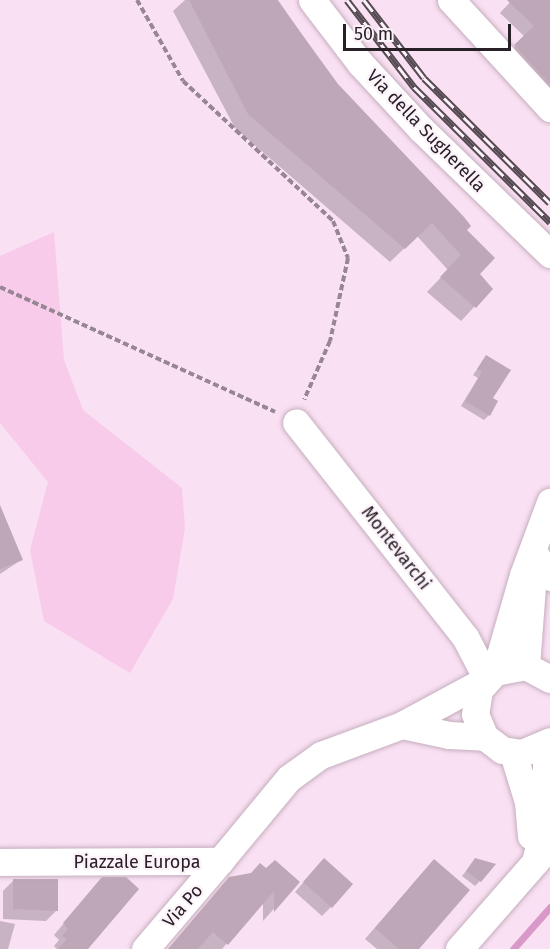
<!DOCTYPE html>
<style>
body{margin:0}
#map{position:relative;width:550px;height:949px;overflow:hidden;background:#f9e0f2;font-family:"Fira Sans",sans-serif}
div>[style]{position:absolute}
.green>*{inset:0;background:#f8cbeb}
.shadow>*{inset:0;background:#0003}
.stream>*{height:7px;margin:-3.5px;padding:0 3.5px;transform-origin:3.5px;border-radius:3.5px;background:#d899c8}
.building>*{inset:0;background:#bea7b7}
.path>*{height:4px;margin-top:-2px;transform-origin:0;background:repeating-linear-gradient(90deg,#978693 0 6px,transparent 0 9px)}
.roads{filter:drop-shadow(0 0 2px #c5aebf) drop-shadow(0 0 2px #c5aebf)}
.minor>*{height:27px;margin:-13.5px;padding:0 13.5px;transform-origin:13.5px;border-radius:13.5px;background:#fff}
.rail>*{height:7px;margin-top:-3.5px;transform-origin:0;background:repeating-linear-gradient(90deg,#fcf2f9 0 14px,#564a53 0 28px);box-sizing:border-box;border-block:2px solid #564a53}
span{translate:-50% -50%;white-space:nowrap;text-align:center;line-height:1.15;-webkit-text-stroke:4.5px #fcf2f9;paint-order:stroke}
.street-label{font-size:18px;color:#292027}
.scale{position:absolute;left:343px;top:24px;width:168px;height:27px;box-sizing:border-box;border:3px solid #292027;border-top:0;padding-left:8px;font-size:18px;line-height:21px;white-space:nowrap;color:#292027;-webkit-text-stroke:4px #fcf2f9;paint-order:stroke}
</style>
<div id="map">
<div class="green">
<div style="clip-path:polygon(54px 232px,64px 360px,83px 410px,182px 488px,185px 528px,173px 599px,130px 673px,44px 621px,30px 550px,48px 482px,0 423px,0 256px)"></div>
</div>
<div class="shadow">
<div style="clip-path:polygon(185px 0,278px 0,337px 85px,465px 230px,478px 274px,491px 289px,461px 321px,427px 292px,448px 270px,417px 236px,390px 262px,235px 128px,173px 11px)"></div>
<div style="clip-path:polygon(512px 0,550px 0,550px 106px,505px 56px,525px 37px,500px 13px)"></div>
<div style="clip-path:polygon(486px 357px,491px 399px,489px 415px,484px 420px,461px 406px,478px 378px,473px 375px)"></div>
<div style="clip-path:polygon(0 530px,21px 560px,0 574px)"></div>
<div style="clip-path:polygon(471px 865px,480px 881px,475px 886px,462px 876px)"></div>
<div style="clip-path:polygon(315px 869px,331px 907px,322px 916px,295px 892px)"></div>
<div style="clip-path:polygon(266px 870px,298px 882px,263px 921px,263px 902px,222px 949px,168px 949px)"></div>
<div style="clip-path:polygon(424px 871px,417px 949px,377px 949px,365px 939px)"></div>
<div style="clip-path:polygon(13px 881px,57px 910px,46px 921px,3px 919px,3px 891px)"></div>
<div style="clip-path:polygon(92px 890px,87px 949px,57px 949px,54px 946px,59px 940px,54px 935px)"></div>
<div style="clip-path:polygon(0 921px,15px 924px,8px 949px,0 949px)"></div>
</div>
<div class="stream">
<div style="left:513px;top:949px;width:56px;rotate:-48.6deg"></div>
</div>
<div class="building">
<div style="clip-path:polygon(189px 0,277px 0,338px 84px,464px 217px,471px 226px,467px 230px,495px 258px,480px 274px,493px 289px,476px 308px,440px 277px,461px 255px,432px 223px,405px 249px,248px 114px)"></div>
<div style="clip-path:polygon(507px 0,550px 0,550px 85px,514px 45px,534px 26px)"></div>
<div style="clip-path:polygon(486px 355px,511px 370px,493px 398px,498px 401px,490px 416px,465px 401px,482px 372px,477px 369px)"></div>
<div style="clip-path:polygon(0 505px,23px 560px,0 569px)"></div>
<div style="clip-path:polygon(324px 858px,353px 884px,332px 908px,303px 882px)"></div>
<div style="clip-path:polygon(475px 858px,496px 864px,481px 882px,466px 871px)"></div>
<div style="clip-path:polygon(434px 859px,470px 890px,419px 949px,399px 949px,375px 928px)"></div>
<div style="clip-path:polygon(275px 860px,300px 882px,274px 912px,274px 891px,228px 945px,213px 932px,198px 949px,168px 949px,229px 877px,251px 873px,260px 863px,266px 868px)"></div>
<div style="clip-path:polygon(102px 877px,126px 877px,139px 889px,88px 949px,58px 949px,67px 939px,62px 936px,68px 929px,63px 923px)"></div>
<div style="clip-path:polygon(13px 879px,58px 879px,58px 911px,13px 909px)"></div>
</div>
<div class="path">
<div style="left:137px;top:0;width:93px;rotate:60.4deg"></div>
<div style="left:183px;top:81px;width:205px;rotate:43deg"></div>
<div style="left:333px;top:221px;width:40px;rotate:68deg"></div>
<div style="left:348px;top:258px;width:85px;rotate:102.2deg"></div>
<div style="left:330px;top:341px;width:64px;rotate:113.8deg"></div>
<div style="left:0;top:287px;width:302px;rotate:24.4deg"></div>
</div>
<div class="roads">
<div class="minor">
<div style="left:312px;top:0;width:79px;rotate:52.7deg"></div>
<div style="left:360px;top:63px;width:90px;rotate:47.3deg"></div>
<div style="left:421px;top:129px;width:180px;rotate:44.1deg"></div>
<div style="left:451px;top:0;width:147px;rotate:47.5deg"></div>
<div style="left:534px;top:553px;width:29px;rotate:56deg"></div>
<div style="left:526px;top:666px;width:79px;rotate:-85.7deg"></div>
<div style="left:495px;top:672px;width:101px;rotate:-73.9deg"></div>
<div style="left:523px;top:575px;width:78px;rotate:-69.7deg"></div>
<div style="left:550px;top:679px;width:27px;rotate:-152deg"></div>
<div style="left:526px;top:666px;width:32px;rotate:169deg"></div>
<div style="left:495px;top:672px;width:24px;rotate:132deg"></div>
<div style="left:479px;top:690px;width:24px;rotate:99deg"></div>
<div style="left:475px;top:714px;width:25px;rotate:67deg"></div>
<div style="left:485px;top:737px;width:21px;rotate:37deg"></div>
<div style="left:502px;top:750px;width:20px;rotate:9deg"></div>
<div style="left:522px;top:753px;width:30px;rotate:-23deg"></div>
<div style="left:402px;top:725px;width:48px;rotate:12deg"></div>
<div style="left:449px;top:735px;width:36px;rotate:3deg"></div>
<div style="left:513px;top:753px;width:51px;rotate:73deg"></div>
<div style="left:528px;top:802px;width:34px;rotate:85deg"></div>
<div style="left:0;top:862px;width:220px;rotate:-0.3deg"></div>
<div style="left:220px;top:861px;width:108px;rotate:-50.3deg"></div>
<div style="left:289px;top:778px;width:39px;rotate:-36deg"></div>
<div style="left:321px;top:755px;width:86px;rotate:-20.3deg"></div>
<div style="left:402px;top:725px;width:97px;rotate:-28.4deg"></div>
<div style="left:487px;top:679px;width:47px;rotate:-117.6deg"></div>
<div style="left:465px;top:637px;width:273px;rotate:-128.2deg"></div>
<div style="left:535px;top:862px;width:45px;rotate:-76deg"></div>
<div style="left:546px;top:818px;width:57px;rotate:-90deg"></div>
<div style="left:546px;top:761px;width:14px;rotate:-111deg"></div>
<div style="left:145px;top:949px;width:116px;rotate:-49.6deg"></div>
<div style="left:459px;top:949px;width:138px;rotate:-48.8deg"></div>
</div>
</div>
<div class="rail">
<div style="left:347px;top:0;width:110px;rotate:52.4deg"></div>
<div style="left:414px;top:87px;width:192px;rotate:44.8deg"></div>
<div style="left:364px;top:0;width:98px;rotate:52.4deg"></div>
<div style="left:424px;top:78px;width:177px;rotate:44.8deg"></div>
</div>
<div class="street-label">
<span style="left:426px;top:131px;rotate:46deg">Via della Sugherella</span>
<span style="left:396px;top:548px;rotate:52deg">Montevarchi</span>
<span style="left:137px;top:862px">Piazzale Europa</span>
<span style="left:183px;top:906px;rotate:-49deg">Via Po</span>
</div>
<div class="scale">50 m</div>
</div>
